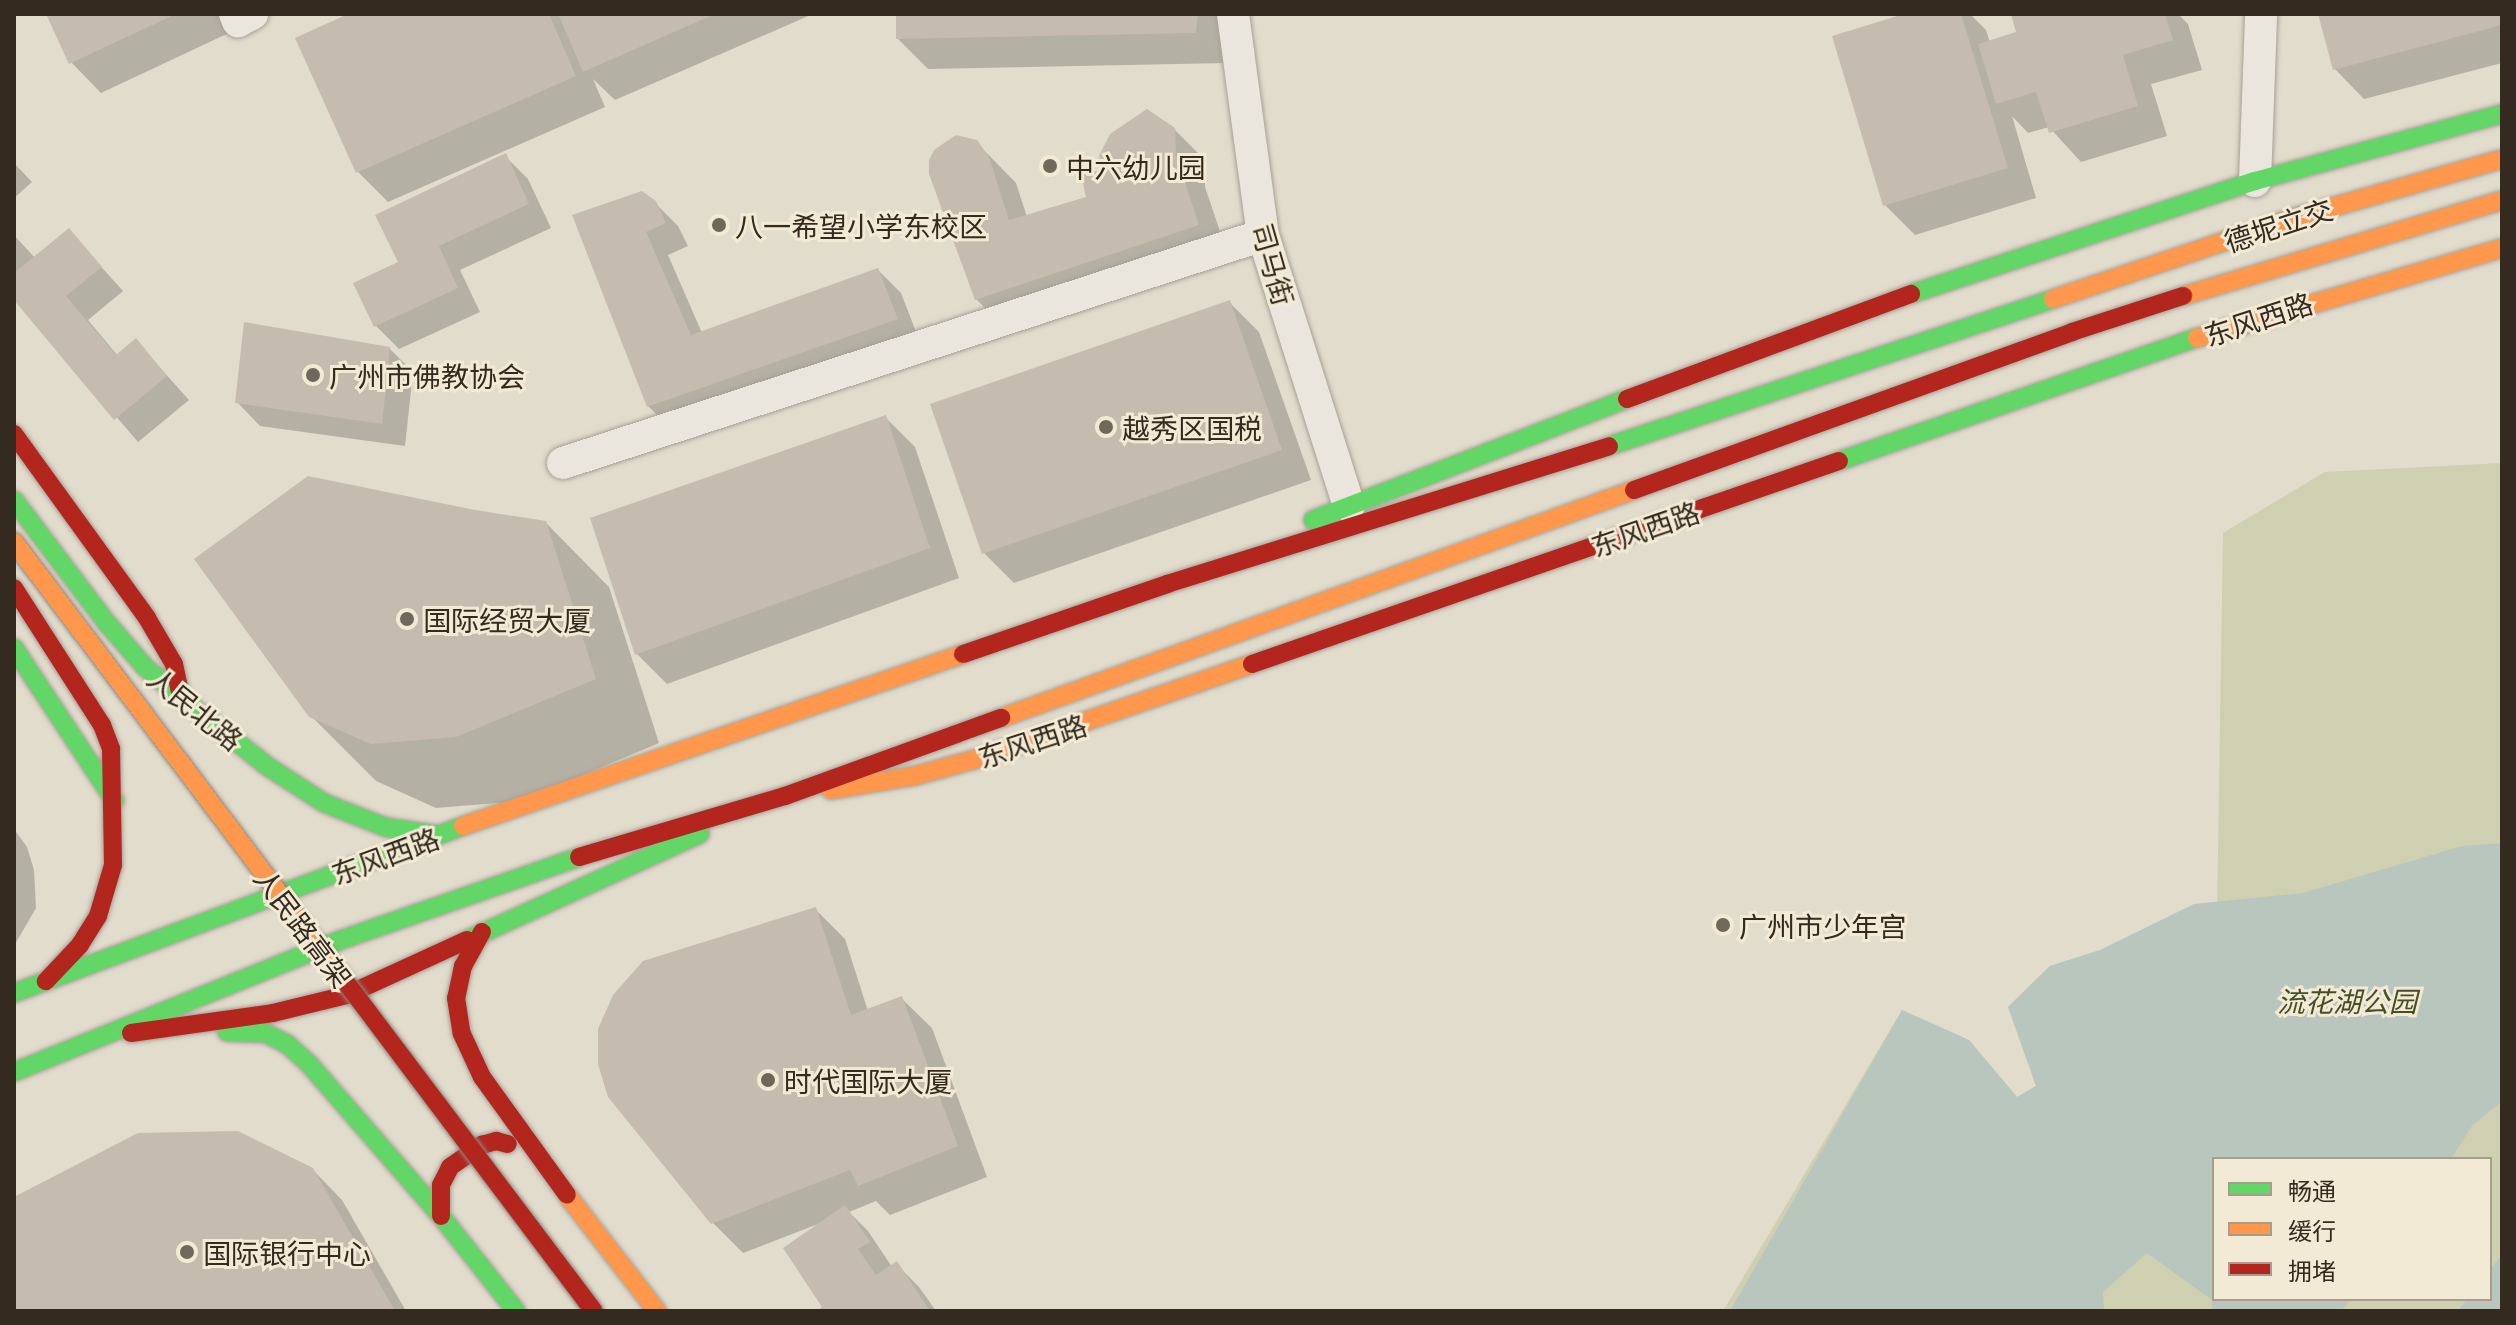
<!DOCTYPE html>
<meta charset="utf-8">
<style>
body{margin:0}
#map{position:relative;width:2516px;height:1325px;overflow:hidden;background:#e2dccd;font-family:Literata,"Noto Sans SC",serif}
div>[style]{position:absolute}
.green>*{inset:0;background:#cfd0b1}
.water>*{inset:0;background:#b8c6be}
.shadow>*{inset:0;background:#0003}
.building>*{inset:0;background:#c5bbae}
.roads{filter:drop-shadow(0 0 2px #a7a196) drop-shadow(0 0 2px #a7a196)}
.street>*{height:32px;margin:-16px;padding:0 16px;transform-origin:16px;border-radius:16px;background:#eae6de}
.fast>*{height:18px;margin:-9px;padding:0 9px;transform-origin:9px;border-radius:9px;background:#63d668}
.slow>*{height:18px;margin:-9px;padding:0 9px;transform-origin:9px;border-radius:9px;background:#ff974d}
.jam>*{height:18px;margin:-9px;padding:0 9px;transform-origin:9px;border-radius:9px;background:#b3261e}
.bridges{filter:drop-shadow(0 0 2px #8d877d) drop-shadow(0 0 2px #8d877d)}
.slow-bridge>*{height:18px;margin:-9px;padding:0 9px;transform-origin:9px;border-radius:9px;background:#ff974d}
.jam-bridge>*{height:18px;margin:-9px;padding:0 9px;transform-origin:9px;border-radius:9px;background:#b3261e}
.dots>*{width:22px;height:22px;translate:-50% -50%;box-sizing:border-box;border:4px solid #f2ead4;border-radius:50%}
span{translate:-50% -50%;white-space:nowrap;text-align:center;line-height:1.15;-webkit-text-stroke:6px #f2ead4;paint-order:stroke}
.poi-label{font-size:28px;color:#342a1f}
.left{translate:0 -50%;text-align:left}
.street-label{font-size:28px;color:#342a1f}
.park-label{font-size:28px;color:#444f28;font-style:italic}
.frame{position:absolute;inset:0;border:16px solid #342a1f;pointer-events:none}
.legend{position:absolute;left:2212px;top:1157px;width:280px;height:144px;box-sizing:border-box;background:#f2ead4;border:2px solid #a69d8c;margin:0;padding:10px 14px;list-style:none;font-size:24px;color:#342a1f}
.legend li{display:flex;align-items:center;gap:16px;height:40px}
.legend b{width:40px;border:2px solid #a69d8c}
</style>
<div id="map">
<div class="green">
<div style="clip-path:polygon(evenodd,2502px 463px,2502px 1311px,1723px 1311px,1902px 1010px,1969px 1040px,2017px 1097px,2036px 1086px,2008px 1007px,2050px 966px,2217px 915px,2223px 533px,2325px 472px,2502px 463px,2214px 1159px,2490px 1159px,2490px 1299px,2214px 1299px,2214px 1159px)"></div>
</div>
<div class="water">
<div style="clip-path:polygon(2502px 843px,2502px 1101px,2472px 1126px,2451px 1159px,2214px 1159px,2214px 1299px,2351px 1299px,2341px 1311px,2212px 1311px,2212px 1300px,2147px 1253px,2103px 1292px,2104px 1311px,1730px 1311px,1902px 1010px,1969px 1040px,2017px 1097px,2036px 1086px,2008px 1007px,2050px 966px,2100px 950px,2194px 904px,2303px 893px,2462px 846px)"></div>
<div style="clip-path:polygon(2502px 1254px,2502px 1311px,2458px 1311px,2467px 1299px,2490px 1299px,2490px 1270px)"></div>
</div>
<div class="shadow">
<div style="clip-path:polygon(48px 14px,226px 14px,233px 31px,101px 93px,71px 62px)"></div>
<div style="clip-path:polygon(353px 14px,813px 14px,615px 100px,593px 79px,605px 107px,388px 202px,358px 172px)"></div>
<div style="clip-path:polygon(898px 14px,1229px 14px,1226px 63px,928px 69px,898px 39px)"></div>
<div style="clip-path:polygon(1910px 14px,1970px 14px,1986px 30px,1990px 43px,2019px 34px,2013px 14px,2178px 14px,2188px 24px,2202px 70px,2151px 84px,2167px 136px,2081px 162px,2049px 127px,2028px 133px,2012px 116px,2036px 198px,1915px 235px,1885px 205px)"></div>
<div style="clip-path:polygon(2320px 14px,2502px 14px,2502px 63px,2364px 99px,2334px 68px)"></div>
<div style="clip-path:polygon(1174px 129px,1205px 160px,1205px 187px,1228px 255px,1006px 329px,976px 299px,976px 142px,1016px 183px,1027px 217px,1088px 198px,1106px 171px)"></div>
<div style="clip-path:polygon(505px 156px,528px 179px,551px 228px,460px 270px,480px 312px,399px 349px,376px 326px,400px 263px)"></div>
<div style="clip-path:polygon(14px 163px,32px 182px,14px 198px)"></div>
<div style="clip-path:polygon(654px 202px,678px 226px,688px 246px,668px 255px,702px 333px,878px 270px,901px 293px,920px 342px,671px 429px,648px 406px,575px 217px)"></div>
<div style="clip-path:polygon(68px 230px,123px 291px,88px 320px,118px 356px,136px 341px,189px 400px,138px 442px,14px 297px,14px 235px,35px 258px)"></div>
<div style="clip-path:polygon(1229px 302px,1259px 332px,1311px 480px,1014px 583px,984px 553px)"></div>
<div style="clip-path:polygon(389px 348px,413px 372px,405px 446px,260px 426px,237px 402px)"></div>
<div style="clip-path:polygon(885px 417px,915px 447px,959px 578px,667px 684px,637px 654px)"></div>
<div style="clip-path:polygon(475px 512px,545px 522px,609px 587px,659px 743px,521px 801px,436px 808px,376px 781px,311px 716px)"></div>
<div style="clip-path:polygon(14px 829px,27px 847px,34px 870px,36px 908px,14px 946px)"></div>
<div style="clip-path:polygon(815px 909px,845px 939px,868px 1011px,901px 998px,932px 1028px,987px 1177px,890px 1215px,876px 1201px,849px 1212px,868px 1231px,892px 1267px,896px 1264px,919px 1287px,936px 1311px,820px 1311px,825px 1308px,818px 1224px,743px 1253px,713px 1223px)"></div>
<div style="clip-path:polygon(139px 1135px,312px 1169px,342px 1200px,406px 1311px,18px 1311px,14px 1302px,14px 1199px)"></div>
</div>
<div class="building">
<div style="clip-path:polygon(46px 14px,176px 14px,69px 64px)"></div>
<div style="clip-path:polygon(348px 14px,549px 14px,576px 76px,356px 173px,295px 38px)"></div>
<div style="clip-path:polygon(558px 14px,715px 14px,583px 72px)"></div>
<div style="clip-path:polygon(896px 14px,1198px 14px,1196px 33px,896px 39px)"></div>
<div style="clip-path:polygon(1904px 14px,1961px 14px,2008px 168px,1883px 206px,1832px 36px)"></div>
<div style="clip-path:polygon(2011px 14px,2165px 14px,2173px 40px,2123px 55px,2138px 106px,2049px 133px,2036px 92px,1996px 104px,1978px 44px,2016px 32px)"></div>
<div style="clip-path:polygon(2318px 14px,2502px 14px,2502px 25px,2333px 70px)"></div>
<div style="clip-path:polygon(1147px 109px,1175px 128px,1176px 155px,1199px 225px,975px 300px,929px 174px,929px 160px,934px 150px,956px 135px,977px 140px,989px 157px,1009px 220px,1086px 197px,1081px 174px,1103px 170px,1099px 156px,1110px 134px)"></div>
<div style="clip-path:polygon(506px 153px,529px 204px,439px 246px,458px 288px,374px 327px,353px 283px,398px 262px,375px 215px)"></div>
<div style="clip-path:polygon(642px 191px,656px 201px,666px 223px,646px 232px,691px 335px,878px 268px,898px 319px,647px 407px,572px 215px)"></div>
<div style="clip-path:polygon(69px 228px,102px 267px,66px 296px,116px 355px,136px 338px,167px 376px,114px 420px,14px 300px,14px 273px)"></div>
<div style="clip-path:polygon(1230px 300px,1282px 450px,982px 554px,930px 404px)"></div>
<div style="clip-path:polygon(244px 322px,390px 347px,382px 424px,235px 403px)"></div>
<div style="clip-path:polygon(886px 415px,930px 548px,635px 655px,590px 518px)"></div>
<div style="clip-path:polygon(308px 476px,475px 510px,546px 521px,596px 679px,456px 737px,371px 744px,309px 717px,194px 559px)"></div>
<div style="clip-path:polygon(816px 907px,851px 1015px,902px 996px,958px 1146px,858px 1186px,850px 1170px,711px 1224px,608px 1097px,598px 1064px,598px 1029px,613px 995px,643px 961px)"></div>
<div style="clip-path:polygon(238px 1131px,313px 1168px,394px 1309px,16px 1311px,14px 1197px,138px 1133px)"></div>
<div style="clip-path:polygon(845px 1205px,870px 1242px,858px 1249px,876px 1275px,897px 1261px,930px 1311px,816px 1311px,822px 1307px,783px 1248px)"></div>
</div>
<div class="roads">
<div class="street">
<div style="left:235px;top:14px;width:8px;rotate:67deg"></div>
<div style="left:238px;top:21px;width:16px;rotate:-27deg"></div>
<div style="left:1233px;top:14px;width:223px;rotate:82.3deg"></div>
<div style="left:1263px;top:235px;width:284px;rotate:72.4deg"></div>
<div style="left:2255px;top:181px;width:167px;rotate:-87.9deg"></div>
<div style="left:563px;top:463px;width:736px;rotate:-18.04deg"></div>
</div>
<div class="fast">
<div style="left:1911px;top:294px;width:362px;rotate:-18.2deg"></div>
<div style="left:2255px;top:181px;width:256px;rotate:-15.2deg"></div>
<div style="left:1609px;top:446px;width:468px;rotate:-18.3deg"></div>
<div style="left:1839px;top:461px;width:379px;rotate:-19deg"></div>
<div style="left:14px;top:500px;width:153px;rotate:53deg"></div>
<div style="left:106px;top:622px;width:60px;rotate:49.1deg"></div>
<div style="left:145px;top:667px;width:48px;rotate:40.7deg"></div>
<div style="left:181px;top:698px;width:110px;rotate:38.3deg"></div>
<div style="left:267px;top:766px;width:68px;rotate:33deg"></div>
<div style="left:324px;top:803px;width:66px;rotate:21.5deg"></div>
<div style="left:385px;top:827px;width:53px;rotate:8.7deg"></div>
<div style="left:1313px;top:520px;width:337px;rotate:-21.1deg"></div>
<div style="left:14px;top:648px;width:183px;rotate:56.6deg"></div>
<div style="left:467px;top:940px;width:256px;rotate:-24.5deg"></div>
<div style="left:14px;top:993px;width:479px;rotate:-20.4deg"></div>
<div style="left:227px;top:1032px;width:38px;rotate:2deg"></div>
<div style="left:265px;top:1033px;width:25px;rotate:27deg"></div>
<div style="left:287px;top:1044px;width:30px;rotate:42deg"></div>
<div style="left:309px;top:1064px;width:201px;rotate:49deg"></div>
<div style="left:441px;top:1216px;width:121px;rotate:51.7deg"></div>
<div style="left:14px;top:1072px;width:346px;rotate:-22deg"></div>
<div style="left:335px;top:942px;width:258px;rotate:-19.2deg"></div>
</div>
<div class="slow">
<div style="left:2183px;top:296px;width:333px;rotate:-16.7deg"></div>
<div style="left:2053px;top:299px;width:254px;rotate:-18.6deg"></div>
<div style="left:2294px;top:218px;width:216px;rotate:-15.8deg"></div>
<div style="left:2197px;top:338px;width:318px;rotate:-16.4deg"></div>
<div style="left:1001px;top:718px;width:673px;rotate:-19.81deg"></div>
<div style="left:831px;top:790px;width:84px;rotate:-9.6deg"></div>
<div style="left:914px;top:776px;width:64px;rotate:-15.3deg"></div>
<div style="left:976px;top:759px;width:292px;rotate:-19deg"></div>
<div style="left:463px;top:826px;width:529px;rotate:-18.98deg"></div>
<div style="left:567px;top:1195px;width:147px;rotate:52.2deg"></div>
</div>
<div class="jam">
<div style="left:1627px;top:399px;width:303px;rotate:-20.3deg"></div>
<div style="left:14px;top:434px;width:227px;rotate:54.1deg"></div>
<div style="left:147px;top:618px;width:53px;rotate:59.6deg"></div>
<div style="left:174px;top:664px;width:35px;rotate:78deg"></div>
<div style="left:1634px;top:490px;width:466px;rotate:-19.8deg"></div>
<div style="left:2072px;top:332px;width:117px;rotate:-18deg"></div>
<div style="left:14px;top:588px;width:163px;rotate:57.3deg"></div>
<div style="left:102px;top:725px;width:26px;rotate:69deg"></div>
<div style="left:111px;top:749px;width:116px;rotate:89deg"></div>
<div style="left:113px;top:865px;width:53px;rotate:106.4deg"></div>
<div style="left:98px;top:916px;width:34px;rotate:122deg"></div>
<div style="left:80px;top:945px;width:50px;rotate:133.4deg"></div>
<div style="left:963px;top:654px;width:216px;rotate:-18.9deg"></div>
<div style="left:1167px;top:584px;width:463px;rotate:-17.3deg"></div>
<div style="left:1252px;top:664px;width:621px;rotate:-19.08deg"></div>
<div style="left:579px;top:857px;width:215px;rotate:-16.5deg"></div>
<div style="left:785px;top:796px;width:230px;rotate:-19.9deg"></div>
<div style="left:482px;top:932px;width:39px;rotate:119deg"></div>
<div style="left:463px;top:966px;width:33px;rotate:102deg"></div>
<div style="left:456px;top:998px;width:36px;rotate:81deg"></div>
<div style="left:462px;top:1034px;width:47px;rotate:65.1deg"></div>
<div style="left:482px;top:1077px;width:145px;rotate:54.2deg"></div>
<div style="left:131px;top:1033px;width:143px;rotate:-8deg"></div>
<div style="left:273px;top:1013px;width:76px;rotate:-13.7deg"></div>
<div style="left:347px;top:995px;width:132px;rotate:-24.6deg"></div>
<div style="left:441px;top:1216px;width:31px;rotate:-90deg"></div>
<div style="left:441px;top:1185px;width:20px;rotate:-63deg"></div>
<div style="left:450px;top:1167px;width:39px;rotate:-35deg"></div>
<div style="left:482px;top:1145px;width:15px;rotate:-16deg"></div>
<div style="left:496px;top:1141px;width:12px;rotate:14deg"></div>
</div>
</div>
<div class="bridges">
<div class="slow-bridge">
<div style="left:14px;top:542px;width:550px;rotate:52.98deg"></div>
</div>
<div class="jam-bridge">
<div style="left:345px;top:981px;width:413px;rotate:53deg"></div>
</div>
</div>
<div class="dots">
<div style="left:1050px;top:166px;background:#71685c"></div>
<div style="left:719px;top:225px;background:#71685c"></div>
<div style="left:313px;top:375px;background:#71685c"></div>
<div style="left:1106px;top:427px;background:#71685c"></div>
<div style="left:407px;top:619px;background:#71685c"></div>
<div style="left:1723px;top:925px;background:#71685c"></div>
<div style="left:768px;top:1080px;background:#71685c"></div>
<div style="left:187px;top:1252px;background:#71685c"></div>
</div>
<div class="poi-label">
<span class="left" style="left:1066px;top:166px">中六幼儿园</span>
<span class="left" style="left:735px;top:225px">八一希望小学东校区</span>
<span class="left" style="left:329px;top:375px">广州市佛教协会</span>
<span class="left" style="left:1122px;top:427px">越秀区国税</span>
<span class="left" style="left:423px;top:619px">国际经贸大厦</span>
<span class="left" style="left:1739px;top:925px">广州市少年宫</span>
<span class="left" style="left:784px;top:1080px">时代国际大厦</span>
<span class="left" style="left:203px;top:1252px">国际银行中心</span>
</div>
<div class="street-label">
<span style="left:2278px;top:224px;rotate:-18deg">德坭立交</span>
<span style="left:1274px;top:264px;rotate:74deg">司马街</span>
<span style="left:2258px;top:318px;rotate:-18deg">东风西路</span>
<span style="left:1645px;top:528px;rotate:-19deg">东风西路</span>
<span style="left:196px;top:708px;rotate:39deg">人民北路</span>
<span style="left:1032px;top:740px;rotate:-18deg">东风西路</span>
<span style="left:385px;top:855px;rotate:-20deg">东风西路</span>
<span style="left:304px;top:927px;rotate:53deg">人民路高架</span>
</div>
<div class="park-label">
<span style="left:2347px;top:1000px">流花湖公园</span>
</div>
<div class="frame"></div>
<ul class="legend">
<li><b style="height:10px;background:#63d668"></b>畅通</li>
<li><b style="height:10px;background:#ff974d"></b>缓行</li>
<li><b style="height:10px;background:#b3261e"></b>拥堵</li>
</ul>
</div>
